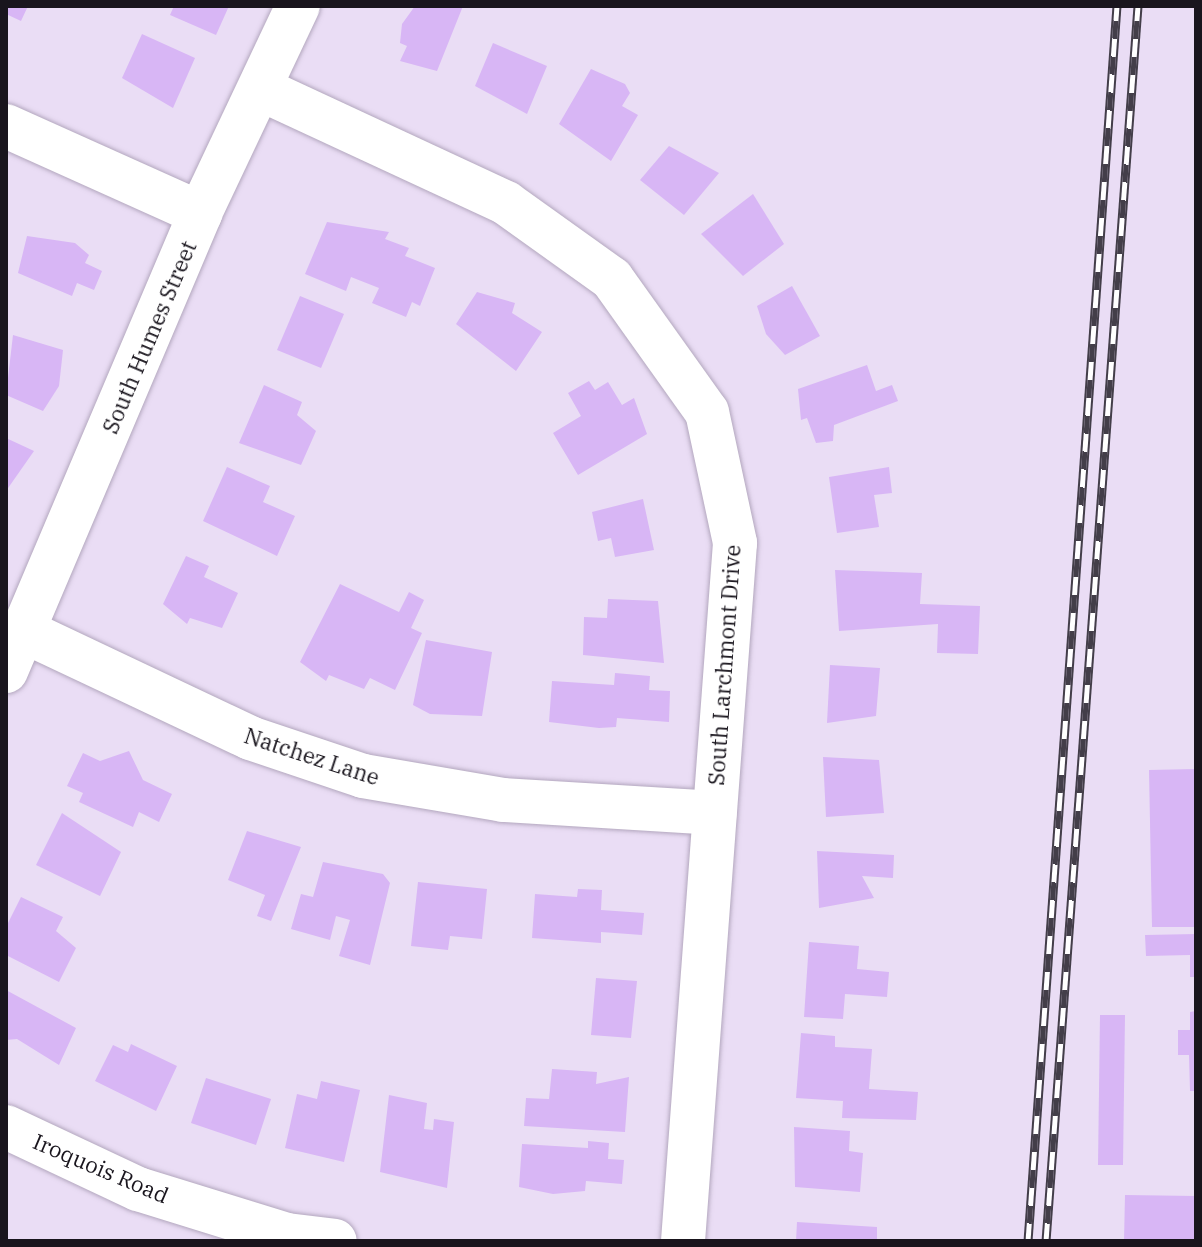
<!DOCTYPE html>
<style>
body{margin:0}
#map{position:relative;width:1202px;height:1247px;overflow:hidden;background:#eaddf5;font-family:"IBM Plex Serif",serif}
div>[style]{position:absolute}
.building>*{inset:0;background:#d8b6f5}
.roads{filter:drop-shadow(0 0 2px #b3a7be) drop-shadow(0 0 2px #b3a7be)}
.minor>*{height:44px;margin:-22px;padding:0 22px;transform-origin:22px;border-radius:22px;background:#fff}
.rail>*{height:9px;margin-top:-4.5px;transform-origin:0;background:repeating-linear-gradient(90deg,#fff 0 18px,#433e49 0 36px);box-sizing:border-box;border-block:2px solid #433e49}
span{translate:-50% -50%;white-space:nowrap;text-align:center;line-height:1.15;-webkit-text-stroke:7px #fff;paint-order:stroke}
.street-label{font-size:22px;color:#19151d}
.frame{position:absolute;inset:0;border:8px solid #19151d;pointer-events:none}
</style>
<div id="map">
<div class="building">
<div style="clip-path:polygon(6px 6px,28px 6px,21px 21px,6px 14px)"></div>
<div style="clip-path:polygon(174px 6px,229px 6px,216px 35px,170px 15px)"></div>
<div style="clip-path:polygon(415px 6px,463px 6px,437px 71px,400px 61px,407px 46px,400px 43px,402px 24px)"></div>
<div style="clip-path:polygon(142px 34px,195px 58px,173px 108px,122px 78px)"></div>
<div style="clip-path:polygon(493px 43px,547px 66px,527px 114px,475px 86px)"></div>
<div style="clip-path:polygon(591px 69px,625px 84px,630px 93px,622px 106px,638px 115px,611px 161px,559px 124px)"></div>
<div style="clip-path:polygon(669px 146px,719px 173px,684px 215px,640px 180px)"></div>
<div style="clip-path:polygon(753px 194px,784px 244px,743px 276px,701px 234px)"></div>
<div style="clip-path:polygon(327px 222px,389px 232px,385px 239px,409px 248px,405px 256px,435px 268px,420px 306px,412px 302px,406px 317px,372px 303px,379px 288px,351px 277px,346px 291px,305px 274px)"></div>
<div style="clip-path:polygon(27px 236px,75px 243px,89px 255px,85px 263px,102px 271px,94px 290px,77px 283px,72px 296px,18px 273px)"></div>
<div style="clip-path:polygon(792px 286px,820px 336px,785px 355px,766px 334px,757px 306px)"></div>
<div style="clip-path:polygon(477px 292px,515px 303px,512px 313px,542px 332px,516px 371px,456px 324px)"></div>
<div style="clip-path:polygon(300px 296px,344px 314px,321px 368px,277px 350px)"></div>
<div style="clip-path:polygon(13px 335px,63px 350px,59px 386px,43px 411px,6px 395px)"></div>
<div style="clip-path:polygon(867px 365px,876px 391px,892px 385px,898px 401px,834px 425px,833px 441px,816px 443px,807px 418px,801px 420px,798px 389px)"></div>
<div style="clip-path:polygon(589px 381px,595px 390px,608px 382px,622px 405px,634px 398px,647px 434px,578px 475px,553px 433px,581px 416px,568px 393px)"></div>
<div style="clip-path:polygon(264px 385px,302px 402px,297px 415px,316px 431px,301px 465px,239px 443px)"></div>
<div style="clip-path:polygon(6px 438px,34px 451px,6px 491px)"></div>
<div style="clip-path:polygon(227px 467px,270px 486px,263px 502px,295px 516px,277px 556px,203px 521px)"></div>
<div style="clip-path:polygon(889px 467px,892px 493px,874px 495px,879px 527px,837px 533px,829px 477px)"></div>
<div style="clip-path:polygon(643px 499px,654px 550px,615px 557px,611px 538px,598px 541px,592px 512px)"></div>
<div style="clip-path:polygon(186px 556px,209px 566px,204px 577px,238px 593px,222px 628px,190px 618px,187px 624px,163px 604px)"></div>
<div style="clip-path:polygon(835px 570px,922px 573px,920px 604px,980px 606px,978px 654px,937px 653px,938px 624px,839px 631px)"></div>
<div style="clip-path:polygon(340px 584px,399px 612px,409px 592px,424px 600px,411px 628px,422px 633px,395px 690px,370px 678px,364px 689px,329px 675px,326px 681px,300px 662px)"></div>
<div style="clip-path:polygon(608px 599px,658px 601px,664px 663px,583px 655px,584px 617px,607px 618px)"></div>
<div style="clip-path:polygon(426px 640px,492px 652px,482px 716px,430px 714px,413px 705px)"></div>
<div style="clip-path:polygon(830px 665px,880px 668px,876px 716px,827px 723px)"></div>
<div style="clip-path:polygon(615px 673px,650px 676px,649px 690px,670px 691px,669px 722px,617px 718px,616px 727px,599px 728px,549px 722px,552px 681px,614px 685px)"></div>
<div style="clip-path:polygon(129px 751px,143px 780px,172px 794px,159px 822px,139px 812px,133px 827px,79px 802px,83px 793px,67px 786px,83px 753px,100px 761px)"></div>
<div style="clip-path:polygon(823px 757px,879px 760px,884px 813px,826px 817px)"></div>
<div style="clip-path:polygon(1196px 769px,1196px 927px,1152px 927px,1149px 770px)"></div>
<div style="clip-path:polygon(62px 813px,121px 852px,100px 896px,36px 865px)"></div>
<div style="clip-path:polygon(247px 831px,301px 847px,271px 921px,257px 916px,265px 895px,228px 880px)"></div>
<div style="clip-path:polygon(817px 851px,894px 855px,893px 878px,862px 876px,874px 898px,819px 908px)"></div>
<div style="clip-path:polygon(323px 862px,383px 874px,390px 883px,370px 965px,339px 956px,350px 920px,336px 916px,330px 940px,291px 929px,301px 894px,313px 897px)"></div>
<div style="clip-path:polygon(418px 882px,487px 889px,482px 939px,450px 936px,448px 950px,411px 946px)"></div>
<div style="clip-path:polygon(578px 889px,602px 890px,601px 910px,644px 913px,642px 935px,601px 932px,601px 943px,532px 938px,535px 894px,577px 897px)"></div>
<div style="clip-path:polygon(21px 897px,63px 917px,56px 931px,76px 948px,59px 982px,6px 955px,6px 927px)"></div>
<div style="clip-path:polygon(1196px 934px,1196px 977px,1190px 977px,1190px 955px,1146px 956px,1145px 935px)"></div>
<div style="clip-path:polygon(809px 942px,859px 946px,857px 969px,889px 972px,887px 997px,845px 994px,843px 1019px,804px 1017px)"></div>
<div style="clip-path:polygon(596px 978px,637px 981px,631px 1038px,591px 1035px)"></div>
<div style="clip-path:polygon(6px 990px,76px 1028px,59px 1065px,17px 1039px,6px 1040px)"></div>
<div style="clip-path:polygon(1196px 1011px,1196px 1091px,1190px 1091px,1189px 1055px,1178px 1055px,1178px 1030px,1190px 1030px,1190px 1012px)"></div>
<div style="clip-path:polygon(1100px 1015px,1125px 1015px,1123px 1165px,1098px 1165px)"></div>
<div style="clip-path:polygon(801px 1033px,835px 1036px,835px 1047px,872px 1049px,869px 1089px,918px 1092px,916px 1120px,842px 1118px,843px 1101px,796px 1098px)"></div>
<div style="clip-path:polygon(131px 1044px,177px 1066px,156px 1111px,95px 1081px,113px 1045px,128px 1052px)"></div>
<div style="clip-path:polygon(552px 1069px,597px 1072px,596px 1084px,629px 1077px,625px 1132px,524px 1126px,526px 1098px,549px 1099px)"></div>
<div style="clip-path:polygon(206px 1078px,271px 1099px,256px 1145px,191px 1123px)"></div>
<div style="clip-path:polygon(321px 1081px,360px 1090px,344px 1162px,285px 1148px,297px 1094px,317px 1099px)"></div>
<div style="clip-path:polygon(389px 1095px,427px 1103px,424px 1129px,433px 1130px,434px 1119px,454px 1122px,447px 1188px,380px 1172px)"></div>
<div style="clip-path:polygon(794px 1127px,850px 1131px,849px 1151px,863px 1153px,860px 1192px,795px 1187px)"></div>
<div style="clip-path:polygon(588px 1141px,609px 1143px,608px 1159px,624px 1160px,622px 1184px,586px 1181px,585px 1191px,553px 1194px,519px 1187px,522px 1144px,588px 1148px)"></div>
<div style="clip-path:polygon(1125px 1195px,1196px 1196px,1196px 1241px,1124px 1241px)"></div>
<div style="clip-path:polygon(797px 1222px,877px 1227px,877px 1241px,796px 1241px)"></div>
</div>
<div class="roads">
<div class="minor">
<div style="left:263px;top:90px;width:268px;rotate:24.9deg"></div>
<div style="left:506px;top:203px;width:130px;rotate:35.6deg"></div>
<div style="left:612px;top:279px;width:163px;rotate:54.5deg"></div>
<div style="left:707px;top:412px;width:134px;rotate:77.9deg"></div>
<div style="left:735px;top:543px;width:700px;rotate:94.26deg"></div>
<div style="left:6px;top:126px;width:213px;rotate:24.2deg"></div>
<div style="left:26px;top:632px;width:248px;rotate:25.3deg"></div>
<div style="left:250px;top:738px;width:119px;rotate:18.6deg"></div>
<div style="left:363px;top:776px;width:142px;rotate:9.7deg"></div>
<div style="left:503px;top:800px;width:212px;rotate:3.5deg"></div>
<div style="left:6px;top:671px;width:497px;rotate:-67deg"></div>
<div style="left:200px;top:213px;width:229px;rotate:-64.7deg"></div>
<div style="left:6px;top:1127px;width:146px;rotate:25.2deg"></div>
<div style="left:138px;top:1189px;width:156px;rotate:17.2deg"></div>
<div style="left:287px;top:1235px;width:48px;rotate:7.1deg"></div>
</div>
</div>
<div class="rail">
<div style="left:1028px;top:1241px;width:1238px;rotate:-85.88deg"></div>
<div style="left:1046px;top:1241px;width:1238px;rotate:-85.74deg"></div>
</div>
<div class="street-label">
<span style="left:149px;top:337px;rotate:-67deg">South Humes Street</span>
<span style="left:724px;top:665px;rotate:-86deg">South Larchmont Drive</span>
<span style="left:312px;top:756px;rotate:18deg">Natchez Lane</span>
<span style="left:101px;top:1168px;rotate:23deg">Iroquois Road</span>
</div>
<div class="frame"></div>
</div>
